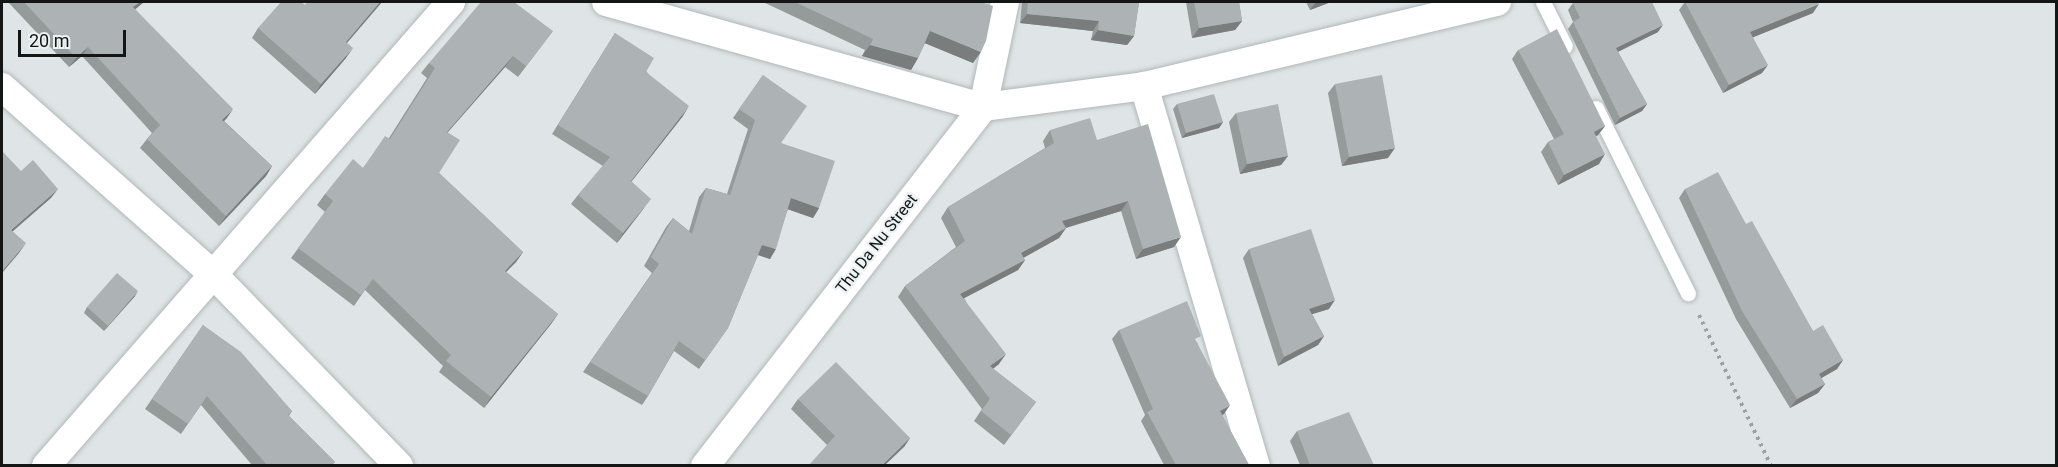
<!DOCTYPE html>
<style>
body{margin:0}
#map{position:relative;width:2058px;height:467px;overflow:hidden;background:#dfe5e6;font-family:Roboto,sans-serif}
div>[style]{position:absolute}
.path>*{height:4px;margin-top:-2px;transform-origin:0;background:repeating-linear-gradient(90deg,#9ba0a0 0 3px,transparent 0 7.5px)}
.roads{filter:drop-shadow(0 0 2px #b1b7b8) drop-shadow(0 0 2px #b1b7b8)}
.lane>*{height:15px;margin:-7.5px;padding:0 7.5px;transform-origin:7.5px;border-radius:7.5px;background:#fff}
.street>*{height:28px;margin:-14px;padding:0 14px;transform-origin:14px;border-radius:14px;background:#fff}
.wall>*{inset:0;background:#959a9b}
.shaded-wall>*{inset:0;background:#797d7e}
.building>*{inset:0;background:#adb3b4}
span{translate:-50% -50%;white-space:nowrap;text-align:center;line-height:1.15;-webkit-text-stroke:4.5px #ecf2f3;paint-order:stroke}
.street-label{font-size:16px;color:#141616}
.frame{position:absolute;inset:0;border:3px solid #141616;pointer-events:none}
.scale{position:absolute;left:18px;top:30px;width:108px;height:27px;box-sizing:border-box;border:3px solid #141616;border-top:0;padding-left:8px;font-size:18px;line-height:21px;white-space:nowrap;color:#141616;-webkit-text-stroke:4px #ecf2f3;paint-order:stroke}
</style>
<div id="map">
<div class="path">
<div style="left:1699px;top:315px;width:167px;rotate:64.5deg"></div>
</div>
<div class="roads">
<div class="lane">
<div style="left:1543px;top:2px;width:49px;rotate:63.4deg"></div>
<div style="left:1596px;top:108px;width:207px;rotate:63.6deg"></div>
</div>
<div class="street">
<div style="left:606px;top:2px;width:391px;rotate:15.6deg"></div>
<div style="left:983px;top:107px;width:162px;rotate:-7.4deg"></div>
<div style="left:1144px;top:86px;width:363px;rotate:-13.4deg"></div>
<div style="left:1144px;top:86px;width:396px;rotate:73.6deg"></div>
<div style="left:2px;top:87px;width:283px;rotate:41.6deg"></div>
<div style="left:214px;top:275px;width:266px;rotate:45.9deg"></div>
<div style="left:46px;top:466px;width:616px;rotate:-48.88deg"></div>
<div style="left:705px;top:466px;width:454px;rotate:-52.2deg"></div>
<div style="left:983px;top:107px;width:107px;rotate:-78.2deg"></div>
</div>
</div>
<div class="wall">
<div style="clip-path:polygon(8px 2px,144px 2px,135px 9px,227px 118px,224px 121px,272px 166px,266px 176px,219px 226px,140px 148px,147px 139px,152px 133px,82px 56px,69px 67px)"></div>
<div style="clip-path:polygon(308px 2px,382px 2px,347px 43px,346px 58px,315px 94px,252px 38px,258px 28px,305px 5px)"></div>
<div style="clip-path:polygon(763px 2px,981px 2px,973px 63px,925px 43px,918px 58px,911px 70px,862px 56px,865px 50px)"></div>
<div style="clip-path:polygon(1022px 2px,1139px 2px,1134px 36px,1127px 45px,1091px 40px,1093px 31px,1020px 23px)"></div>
<div style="clip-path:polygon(1186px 2px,1239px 2px,1242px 21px,1235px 30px,1192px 38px)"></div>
<div style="clip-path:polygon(1306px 2px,1331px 2px,1310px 10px)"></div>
<div style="clip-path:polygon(1685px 2px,1813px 13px,1753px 37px,1762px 73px,1723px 93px,1679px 10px)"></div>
<div style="clip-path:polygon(1573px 3px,1658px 32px,1618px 52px,1647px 104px,1642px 111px,1615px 125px,1568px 29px,1573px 22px,1568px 10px)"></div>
<div style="clip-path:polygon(553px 31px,518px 77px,505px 67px,448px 132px,439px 173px,523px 252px,516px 262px,506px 272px,558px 314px,551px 324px,484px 408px,439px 372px,443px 366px,365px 290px,354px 306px,291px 258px,325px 212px,317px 205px,325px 194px,363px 168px,389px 138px,427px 78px,421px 73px,429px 63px)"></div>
<div style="clip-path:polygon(615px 33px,683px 116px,631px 182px,644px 208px,617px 243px,571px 204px,578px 195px,603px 166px,552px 134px)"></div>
<div style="clip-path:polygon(1518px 50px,1605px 126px,1598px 135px,1596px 136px,1599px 164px,1558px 185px,1541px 152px,1548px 142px,1554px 139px,1512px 59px)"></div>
<div style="clip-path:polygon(763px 75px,781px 143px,819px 208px,813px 218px,788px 209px,770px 259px,758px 255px,728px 328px,699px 369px,674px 351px,648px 396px,642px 405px,583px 372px,652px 273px,644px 266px,666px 227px,673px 218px,689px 231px,699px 197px,706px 188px,727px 194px,748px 129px,733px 118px)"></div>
<div style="clip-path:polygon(1335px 84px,1388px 158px,1342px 166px,1328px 93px)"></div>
<div style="clip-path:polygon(1177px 104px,1223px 122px,1219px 128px,1182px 138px,1173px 109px)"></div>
<div style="clip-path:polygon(1236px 113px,1288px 156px,1281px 165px,1240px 174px,1229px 122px)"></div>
<div style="clip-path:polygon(1050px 130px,1097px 140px,1174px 247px,1136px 259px,1121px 211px,1066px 228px,1059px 238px,1023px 258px,1025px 260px,1018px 270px,964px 298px,999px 364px,993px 369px,1036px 402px,1004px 445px,974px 421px,982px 409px,898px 297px,905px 286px,956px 247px,941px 218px,948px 207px,1045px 148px,1043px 141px)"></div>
<div style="clip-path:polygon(1685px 189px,1746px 224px,1813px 331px,1843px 360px,1837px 369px,1821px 378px,1825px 384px,1818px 393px,1790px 408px,1736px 319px,1679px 198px)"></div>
<div style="clip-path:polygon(1249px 249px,1329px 309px,1312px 314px,1324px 336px,1318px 345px,1278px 366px,1243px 258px)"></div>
<div style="clip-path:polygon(135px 296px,104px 331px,84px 313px,87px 307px)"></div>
<div style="clip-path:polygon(203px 325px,292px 411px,289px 416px,335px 462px,332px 465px,252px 465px,201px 405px,181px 434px,145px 409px)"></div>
<div style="clip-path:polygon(1119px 330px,1197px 342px,1224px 414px,1222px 415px,1249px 465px,1164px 465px,1141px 421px,1145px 415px,1112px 339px)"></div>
<div style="clip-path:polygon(798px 399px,910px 438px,904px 447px,827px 445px,791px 409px)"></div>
<div style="clip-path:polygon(1297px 431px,1374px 465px,1300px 465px,1290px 441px)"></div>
</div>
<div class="shaded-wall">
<div style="clip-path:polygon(140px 2px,144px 2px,126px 17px,133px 7px)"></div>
<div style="clip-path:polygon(380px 2px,382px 2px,339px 52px,346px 42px)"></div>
<div style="clip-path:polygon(1316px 2px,1331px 2px,1310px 10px)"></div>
<div style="clip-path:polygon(1819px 4px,1813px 13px,1744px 41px,1750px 32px)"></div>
<div style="clip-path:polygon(1027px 14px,1099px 21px,1093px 31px,1020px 23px)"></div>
<div style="clip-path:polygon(1242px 21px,1235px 30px,1192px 38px,1199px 28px)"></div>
<div style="clip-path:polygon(1663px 25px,1658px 32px,1611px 55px,1616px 48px)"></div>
<div style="clip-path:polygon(1098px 30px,1134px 36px,1127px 45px,1091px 40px)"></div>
<div style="clip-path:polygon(930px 31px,981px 52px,973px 63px,922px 42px)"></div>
<div style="clip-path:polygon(870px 45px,918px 58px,911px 70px,862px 56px)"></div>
<div style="clip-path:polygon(88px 47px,82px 56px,69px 67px,76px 58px)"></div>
<div style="clip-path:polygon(353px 48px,346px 58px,315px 94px,321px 84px)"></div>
<div style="clip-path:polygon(513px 56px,505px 67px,439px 142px,447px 132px)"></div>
<div style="clip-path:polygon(1768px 65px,1762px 73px,1723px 93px,1729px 85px)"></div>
<div style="clip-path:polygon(1647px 104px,1642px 111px,1615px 125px,1620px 118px)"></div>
<div style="clip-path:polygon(689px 106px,683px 116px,624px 191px,631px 181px)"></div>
<div style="clip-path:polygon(233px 109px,227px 118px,216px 129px,222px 120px)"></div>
<div style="clip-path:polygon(1223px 122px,1219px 128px,1182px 138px,1186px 133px)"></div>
<div style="clip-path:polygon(1605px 126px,1598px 135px,1587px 141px,1594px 132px)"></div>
<div style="clip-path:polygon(1395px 148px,1388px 158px,1342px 166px,1349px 157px)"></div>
<div style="clip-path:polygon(1605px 154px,1599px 164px,1558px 185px,1564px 175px)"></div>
<div style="clip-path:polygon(1288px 156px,1281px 165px,1240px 174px,1247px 164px)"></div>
<div style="clip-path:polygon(272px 166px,266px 176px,219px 226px,226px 216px)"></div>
<div style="clip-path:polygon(58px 189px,51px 198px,4px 239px,11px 230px)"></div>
<div style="clip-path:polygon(791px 198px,819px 208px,813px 218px,784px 208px)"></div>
<div style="clip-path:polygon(651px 199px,644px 208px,617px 243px,623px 233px)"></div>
<div style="clip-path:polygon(1128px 201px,1121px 211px,1055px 231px,1062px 221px)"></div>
<div style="clip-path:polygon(1066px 228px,1059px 238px,1014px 263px,1021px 253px)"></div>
<div style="clip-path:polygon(1181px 237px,1174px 247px,1136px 259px,1143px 249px)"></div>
<div style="clip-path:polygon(26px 243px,19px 253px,2px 273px,2px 271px)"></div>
<div style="clip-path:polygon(762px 245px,776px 249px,770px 259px,755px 254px)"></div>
<div style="clip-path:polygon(523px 252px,516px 262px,497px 281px,505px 271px)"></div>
<div style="clip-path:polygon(1025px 260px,1018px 270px,953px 304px,960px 294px)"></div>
<div style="clip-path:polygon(138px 291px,135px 296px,104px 331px,108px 326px)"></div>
<div style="clip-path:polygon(1335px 300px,1329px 309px,1303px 317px,1309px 309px)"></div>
<div style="clip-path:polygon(558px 314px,551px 324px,484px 408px,491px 397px)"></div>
<div style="clip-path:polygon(1324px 336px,1318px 345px,1278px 366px,1284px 357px)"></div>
<div style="clip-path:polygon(1006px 354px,999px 364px,983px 376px,990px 366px)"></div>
<div style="clip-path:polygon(1843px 360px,1837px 369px,1813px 383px,1819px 374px)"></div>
<div style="clip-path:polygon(1825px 384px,1818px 393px,1790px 408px,1797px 399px)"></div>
<div style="clip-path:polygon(1230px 405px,1224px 414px,1214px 420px,1220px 411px)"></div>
<div style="clip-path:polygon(910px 438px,904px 447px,885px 465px,882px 465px)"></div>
</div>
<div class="building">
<div style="clip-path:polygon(24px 2px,140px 2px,133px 7px,233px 109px,222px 120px,272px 166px,226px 216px,147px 139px,160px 125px,88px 47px,76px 58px)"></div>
<div style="clip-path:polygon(281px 2px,301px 2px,305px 5px,308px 2px,380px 2px,346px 42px,353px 48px,321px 84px,258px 28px)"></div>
<div style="clip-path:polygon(481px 2px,514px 2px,553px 31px,526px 66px,513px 56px,447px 132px,460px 140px,439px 173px,523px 252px,505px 271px,558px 314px,491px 397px,446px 361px,451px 355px,373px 279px,361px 295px,298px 248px,333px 201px,325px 194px,353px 159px,363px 168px,385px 136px,390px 139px,435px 68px,429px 63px)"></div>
<div style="clip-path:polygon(795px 2px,981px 2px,993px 6px,986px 41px,981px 52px,930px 31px,918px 58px,870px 45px,873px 39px)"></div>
<div style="clip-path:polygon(1028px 2px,1139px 2px,1134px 36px,1098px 30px,1099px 21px,1027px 14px)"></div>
<div style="clip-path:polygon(1194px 2px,1239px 2px,1242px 21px,1199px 28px)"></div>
<div style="clip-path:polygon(1576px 2px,1652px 2px,1663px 25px,1616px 48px,1647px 104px,1620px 118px,1573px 22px,1580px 18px,1573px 3px)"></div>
<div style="clip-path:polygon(1685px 2px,1818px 2px,1819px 4px,1750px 32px,1768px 65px,1729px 85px)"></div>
<div style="clip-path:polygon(1557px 29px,1605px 126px,1594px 132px,1605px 154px,1564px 175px,1548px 142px,1564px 134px,1518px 50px)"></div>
<div style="clip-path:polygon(615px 33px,654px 58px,646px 72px,689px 106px,631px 181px,651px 199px,623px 233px,578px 195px,610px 157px,558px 125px)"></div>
<div style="clip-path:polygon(763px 75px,807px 106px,781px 143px,835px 161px,819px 208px,791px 198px,776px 249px,762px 245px,728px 328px,705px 360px,679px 341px,648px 396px,590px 362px,659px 264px,651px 257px,673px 218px,692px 234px,706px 188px,730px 195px,755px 120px,739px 109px)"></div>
<div style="clip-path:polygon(1382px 75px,1395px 148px,1349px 157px,1335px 84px)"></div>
<div style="clip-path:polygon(1214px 94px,1223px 122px,1186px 133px,1177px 104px)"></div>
<div style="clip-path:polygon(1278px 104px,1288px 156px,1247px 164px,1236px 113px)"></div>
<div style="clip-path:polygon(1090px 118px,1097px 140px,1148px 124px,1181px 237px,1143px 249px,1128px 201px,1062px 221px,1066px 228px,1021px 253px,1025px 260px,960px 294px,1006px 354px,990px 366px,1036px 402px,1011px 435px,981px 411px,990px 399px,905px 286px,965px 241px,948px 207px,1054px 143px,1050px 130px)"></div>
<div style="clip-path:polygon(2px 151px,21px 171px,33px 160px,58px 189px,11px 230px,26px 243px,2px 271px)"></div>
<div style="clip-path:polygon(1718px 172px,1746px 224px,1752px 221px,1813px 331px,1823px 325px,1843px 360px,1819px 374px,1825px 384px,1797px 399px,1742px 311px,1685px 189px)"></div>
<div style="clip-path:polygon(1311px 229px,1335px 300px,1309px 309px,1324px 336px,1284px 357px,1249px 249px)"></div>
<div style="clip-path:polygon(117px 273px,138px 291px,108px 326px,87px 307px)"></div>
<div style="clip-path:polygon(1187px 301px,1201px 336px,1195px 339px,1230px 405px,1220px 411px,1249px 465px,1176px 465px,1147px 412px,1153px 409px,1119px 330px)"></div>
<div style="clip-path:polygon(203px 325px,241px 352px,292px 411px,288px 415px,335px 462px,331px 465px,267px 465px,207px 396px,188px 424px,152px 399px)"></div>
<div style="clip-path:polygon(836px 362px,910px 438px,882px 465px,809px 465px,835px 436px,798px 399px)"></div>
<div style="clip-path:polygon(1349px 412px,1374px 465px,1310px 465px,1297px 431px)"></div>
</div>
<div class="street-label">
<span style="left:877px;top:244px;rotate:-52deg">Thu Da Nu Street</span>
</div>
<div class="frame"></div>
<div class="scale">20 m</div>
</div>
